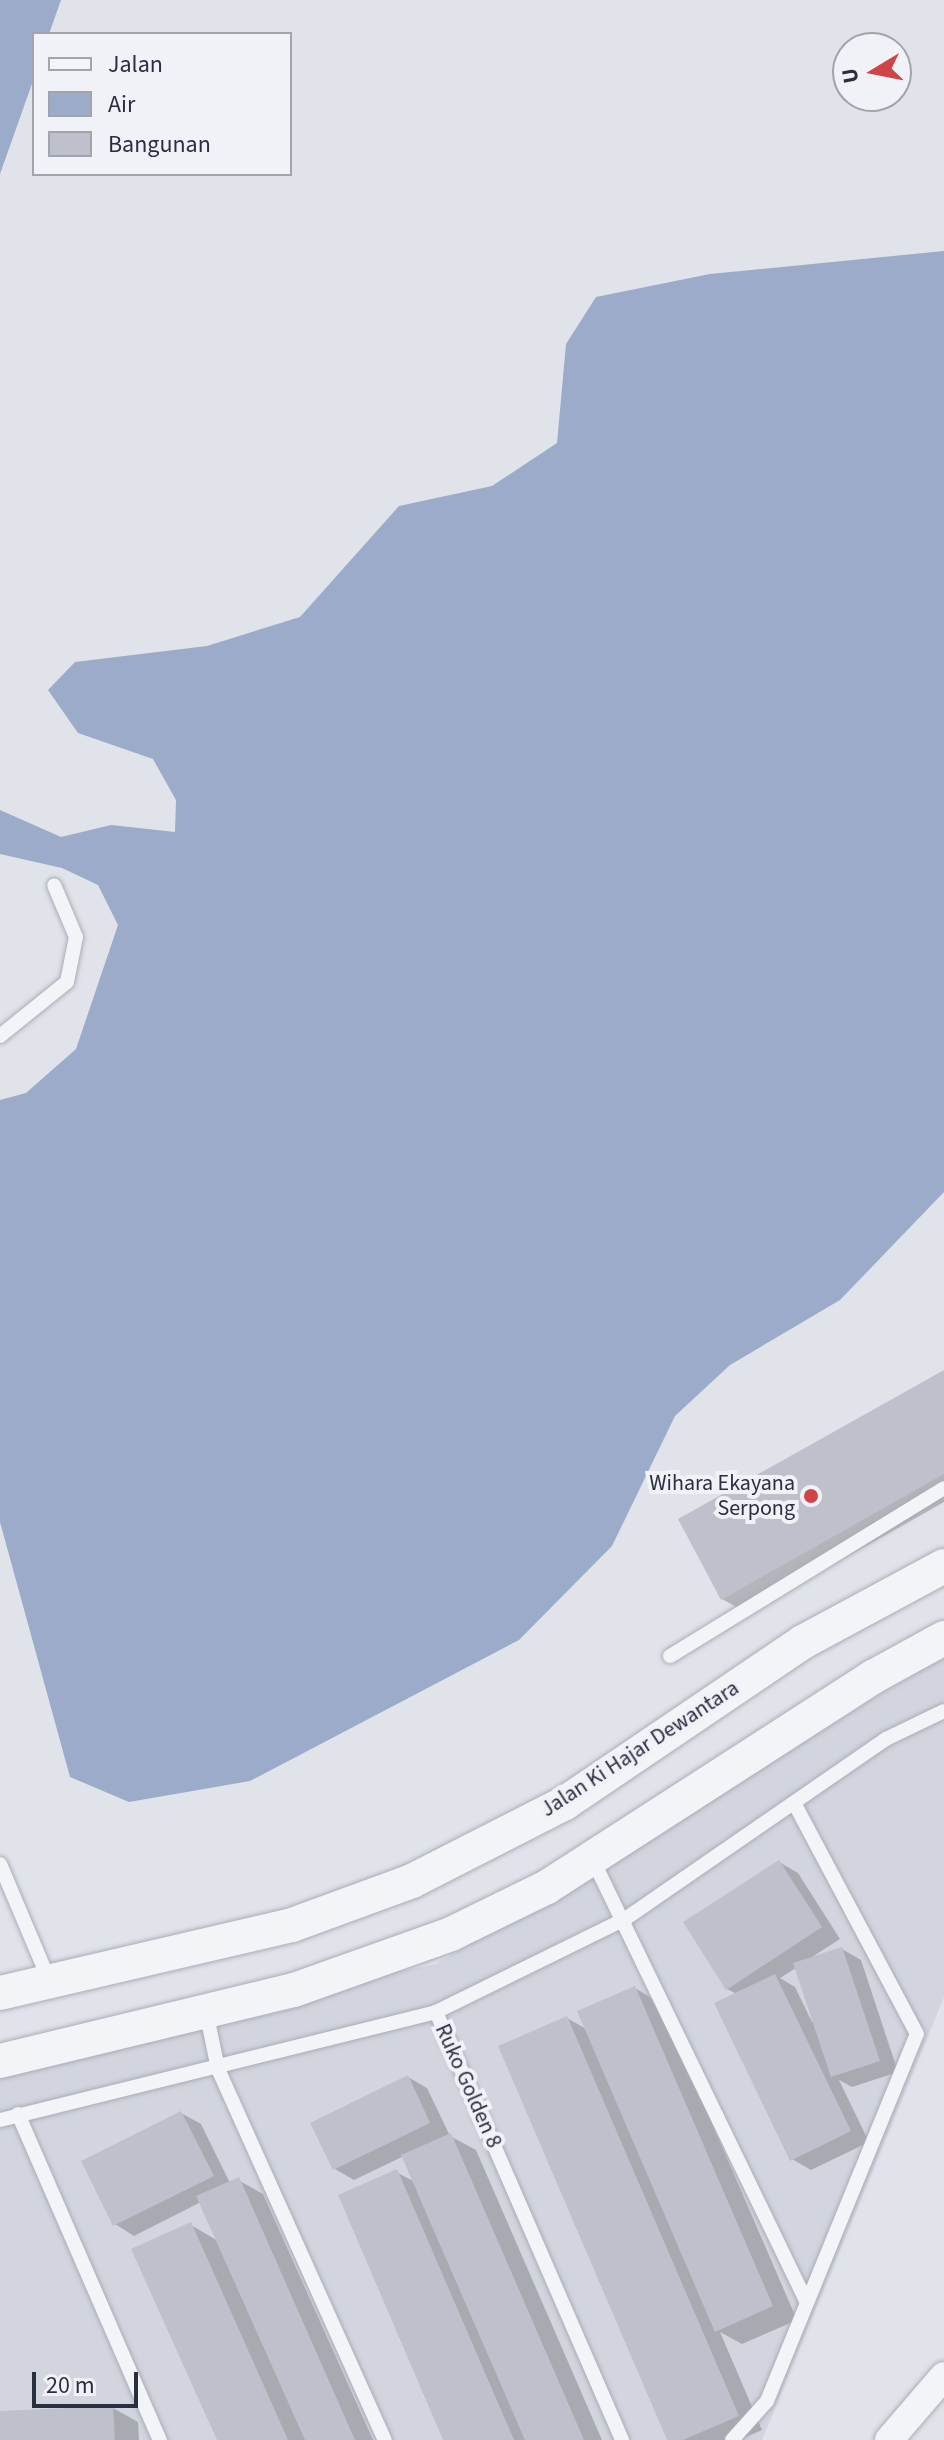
<!DOCTYPE html>
<style>
body{margin:0}
#map{position:relative;width:944px;height:2440px;overflow:hidden;background:#e0e3e9;font-family:"Source Sans 3",sans-serif}
div>[style]{position:absolute}
.built>*{inset:0;background:#d2d5de}
.water>*{inset:0;background:#9babc9}
.shadow>*{inset:0;background:#0003}
.building>*{inset:0;background:#bec1cc}
.roads{filter:drop-shadow(0 0 2px #a9adb7) drop-shadow(0 0 2px #a9adb7)}
.service>*{height:14px;margin:-7px;padding:0 7px;transform-origin:7px;border-radius:7px;background:#f3f4f8}
.minor>*{height:28px;margin:-14px;padding:0 14px;transform-origin:14px;border-radius:14px;background:#f3f4f8}
.tertiary>*{height:34px;margin:-17px;padding:0 17px;transform-origin:17px;border-radius:17px;background:#f3f4f8}
.dots>*{width:22px;height:22px;translate:-50% -50%;box-sizing:border-box;border:4px solid #f0f2f7;border-radius:50%}
span{translate:-50% -50%;white-space:nowrap;text-align:center;line-height:1.15;-webkit-text-stroke:8px #f0f2f7;paint-order:stroke}
.poi-label{font-size:22px;color:#292e41}
.right{translate:-100% -50%;text-align:right}
.street-label{font-size:22px;color:#292e41}
.legend{position:absolute;left:32px;top:32px;width:260px;height:144px;box-sizing:border-box;background:#f0f2f7;border:2px solid #a0a4ae;margin:0;padding:10px 14px;list-style:none;font-size:24px;color:#292e41}
.legend li{display:flex;align-items:center;gap:16px;height:40px}
.legend b{width:40px;border:2px solid #a0a4ae}
.north{position:absolute;left:832px;top:32px;width:80px;height:80px;box-sizing:border-box;background:#f0f2f7;border:2px solid #a0a4ae;border-radius:50%;rotate:260deg;font-size:22px;font-weight:700;line-height:32px;text-align:center;color:#292e41}
.north::after{content:'';display:block;margin:auto;width:28px;height:36px;background:#cf4547;clip-path:polygon(50% 0,100% 100%,50% 72%,0 100%)}
.scale{position:absolute;left:32px;top:2372px;width:106px;height:36px;box-sizing:border-box;border:4px solid #292e41;border-top:0;padding-left:10px;font-size:24px;line-height:28px;white-space:nowrap;color:#292e41;-webkit-text-stroke:6px #f0f2f7;paint-order:stroke}
</style>
<div id="map">
<div class="built">
<div style="clip-path:polygon(944px 1656px,944px 1997px,762px 2440px,0 2440px,0 2079px,206px 2010px,436px 1964px)"></div>
</div>
<div class="water">
<div style="clip-path:polygon(0 0,61px 0,49px 34px,34px 34px,34px 78px,0 174px)"></div>
<div style="clip-path:polygon(944px 251px,944px 1192px,840px 1300px,730px 1365px,675px 1416px,612px 1546px,519px 1640px,250px 1781px,129px 1802px,70px 1777px,0 1522px,0 1100px,26px 1093px,76px 1049px,118px 925px,98px 885px,62px 868px,0 854px,0 810px,61px 837px,111px 825px,175px 832px,176px 800px,153px 759px,78px 733px,48px 690px,75px 662px,207px 646px,300px 617px,399px 506px,492px 486px,557px 443px,566px 344px,596px 297px,710px 274px)"></div>
</div>
<div class="shadow">
<div style="clip-path:polygon(944px 1372px,944px 1502px,747px 1613px,722px 1599px)"></div>
<div style="clip-path:polygon(evenodd,779px 1862px,798px 1873px,840px 1939px,812px 1957px,842px 1949px,861px 1960px,898px 2072px,852px 2087px,839px 2080px,869px 2142px,811px 2170px,792px 2159px,737px 1994px,727px 1989px,779px 1862px,796px 1968px,814px 2021px,812px 2022px,795px 1987px,780px 1978px,796px 1968px)"></div>
<div style="clip-path:polygon(635px 1988px,660px 2003px,797px 2320px,742px 2344px,720px 2332px,762px 2430px,739px 2440px,669px 2440px,567px 2018px,588px 2030px)"></div>
<div style="clip-path:polygon(408px 2077px,427px 2088px,450px 2136px,476px 2150px,602px 2440px,445px 2440px,396px 2172px,415px 2182px,404px 2156px,354px 2180px,335px 2169px)"></div>
<div style="clip-path:polygon(181px 2113px,201px 2124px,230px 2183px,238px 2180px,263px 2194px,373px 2440px,219px 2440px,191px 2225px,218px 2241px,201px 2202px,134px 2236px,115px 2224px)"></div>
<div style="clip-path:polygon(113px 2408px,138px 2422px,139px 2440px,0 2440px,0 2413px)"></div>
</div>
<div class="building">
<div style="clip-path:polygon(944px 1370px,944px 1474px,721px 1600px,678px 1519px)"></div>
<div style="clip-path:polygon(779px 1860px,822px 1927px,726px 1990px,683px 1922px)"></div>
<div style="clip-path:polygon(842px 1947px,880px 2061px,831px 2077px,793px 1963px)"></div>
<div style="clip-path:polygon(775px 1974px,851px 2131px,790px 2161px,714px 2003px)"></div>
<div style="clip-path:polygon(635px 1986px,773px 2306px,715px 2332px,577px 2011px)"></div>
<div style="clip-path:polygon(567px 2016px,739px 2416px,683px 2440px,667px 2440px,498px 2046px)"></div>
<div style="clip-path:polygon(408px 2075px,430px 2123px,333px 2170px,310px 2123px)"></div>
<div style="clip-path:polygon(181px 2111px,214px 2176px,113px 2226px,81px 2161px)"></div>
<div style="clip-path:polygon(451px 2133px,584px 2440px,525px 2440px,401px 2155px)"></div>
<div style="clip-path:polygon(397px 2169px,514px 2440px,443px 2440px,338px 2195px)"></div>
<div style="clip-path:polygon(239px 2177px,355px 2440px,305px 2440px,196px 2196px)"></div>
<div style="clip-path:polygon(191px 2222px,288px 2440px,217px 2440px,131px 2249px)"></div>
<div style="clip-path:polygon(113px 2406px,115px 2440px,0 2440px,0 2411px)"></div>
</div>
<div class="roads">
<div class="service">
<div style="left:0;top:1036px;width:86px;rotate:-38.9deg"></div>
<div style="left:67px;top:982px;width:46px;rotate:-78.7deg"></div>
<div style="left:76px;top:937px;width:56px;rotate:-112.9deg"></div>
<div style="left:670px;top:1656px;width:321px;rotate:-31.5deg"></div>
<div style="left:592px;top:1858px;width:492px;rotate:64.2deg"></div>
<div style="left:0;top:1864px;width:126px;rotate:67.1deg"></div>
<div style="left:206px;top:2011px;width:59px;rotate:78.3deg"></div>
<div style="left:218px;top:2069px;width:407px;rotate:65.8deg"></div>
<div style="left:436px;top:2012px;width:467px;rotate:66.5deg"></div>
<div style="left:18px;top:2114px;width:356px;rotate:66.5deg"></div>
<div style="left:0;top:2120px;width:449px;rotate:-13.9deg"></div>
<div style="left:436px;top:2012px;width:211px;rotate:-26.2deg"></div>
<div style="left:625px;top:1919px;width:317px;rotate:-34.6deg"></div>
<div style="left:886px;top:1739px;width:64px;rotate:-25.8deg"></div>
<div style="left:732px;top:2440px;width:52px;rotate:-48.1deg"></div>
<div style="left:767px;top:2401px;width:396px;rotate:-67.8deg"></div>
<div style="left:917px;top:2034px;width:258px;rotate:-118deg"></div>
</div>
<div class="minor">
<div style="left:889px;top:2440px;width:84px;rotate:-49.3deg"></div>
</div>
<div class="tertiary">
<div style="left:0;top:1993px;width:300px;rotate:-13.1deg"></div>
<div style="left:292px;top:1925px;width:128px;rotate:-20.1deg"></div>
<div style="left:412px;top:1881px;width:172px;rotate:-27deg"></div>
<div style="left:565px;top:1803px;width:287px;rotate:-34.1deg"></div>
<div style="left:803px;top:1642px;width:160px;rotate:-28.3deg"></div>
<div style="left:0;top:2061px;width:302px;rotate:-13.6deg"></div>
<div style="left:294px;top:1990px;width:167px;rotate:-19.6deg"></div>
<div style="left:451px;top:1934px;width:107px;rotate:-26.1deg"></div>
<div style="left:547px;top:1887px;width:388px;rotate:-32.8deg"></div>
<div style="left:873px;top:1677px;width:81px;rotate:-28.8deg"></div>
</div>
</div>
<div class="dots">
<div style="left:811px;top:1496px;background:#cf4547"></div>
</div>
<div class="poi-label">
<span class="right" style="left:795px;top:1496px">Wihara Ekayana<br>Serpong</span>
</div>
<div class="street-label">
<span style="left:640px;top:1749px;rotate:-33deg">Jalan Ki Hajar Dewantara</span>
<span style="left:468px;top:2086px;rotate:66deg">Ruko Golden 8</span>
</div>
<ul class="legend">
<li><b style="height:10px;background:#f3f4f8"></b>Jalan</li>
<li><b style="height:22px;background:#9babc9"></b>Air</li>
<li><b style="height:22px;background:#bec1cc"></b>Bangunan</li>
</ul>
<div class="north">U</div>
<div class="scale">20 m</div>
</div>
